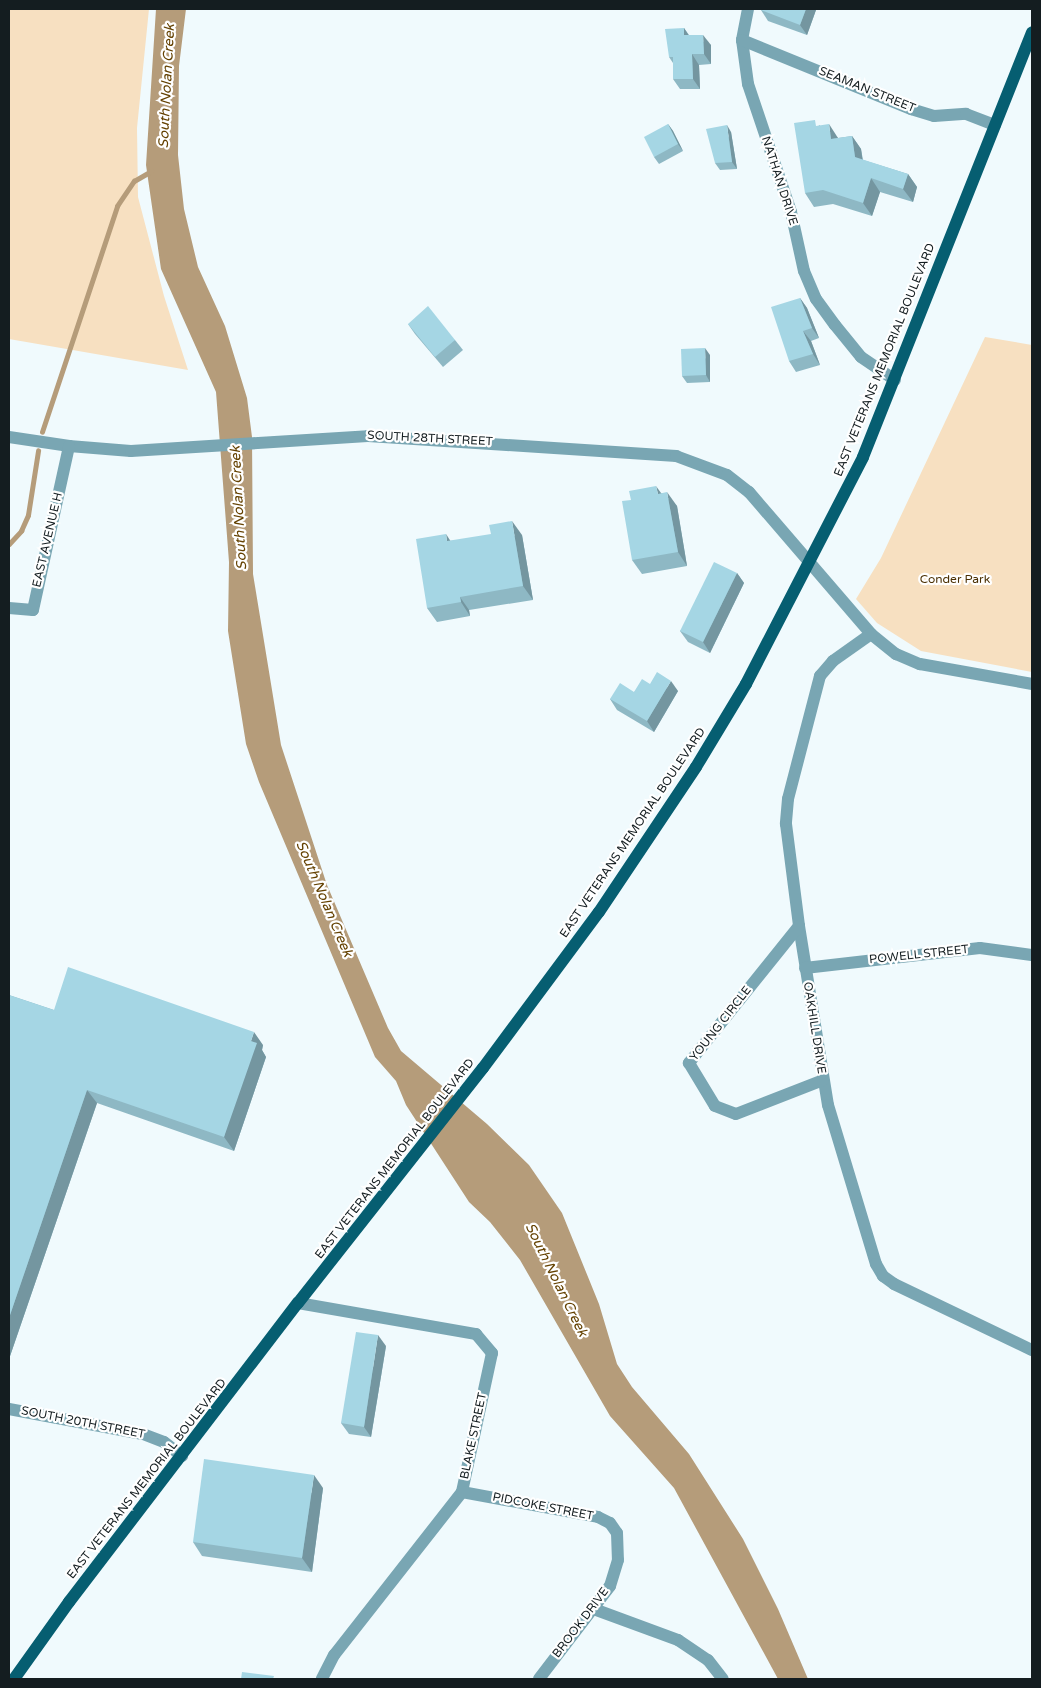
<!DOCTYPE html>
<style>
body{margin:0}
#map{position:relative;width:1041px;height:1688px;overflow:hidden;background:#f0fafd;font-family:"Varela Round",sans-serif}
div>[style]{position:absolute}
.green>*{inset:0;background:#f7e0c1}
.water>*{inset:0;background:#b59c7a}
.stream>*{height:4.5px;margin:-2.25px;padding:0 2.25px;transform-origin:2.25px;border-radius:2.25px;background:#b59c7a}
.minor>*{height:12px;margin:-6px;padding:0 6px;transform-origin:6px;border-radius:6px;background:#79a6b3}
.major>*{height:12px;margin:-6px;padding:0 6px;transform-origin:6px;border-radius:6px;background:#065e71}
.wall>*{inset:0;background:#8eb8c4}
.shaded-wall>*{inset:0;background:#7496a0}
.building>*{inset:0;background:#a5d6e4}
span{translate:-50% -50%;white-space:nowrap;text-align:center;line-height:1.15;-webkit-text-stroke:4.5px #fff;paint-order:stroke}
.street-label{font-size:12px;color:#141d20}
.park-label{font-size:12px;color:#4b3003}
.water-label{font-size:14px;color:#644101;font-style:italic}
.frame{position:absolute;inset:0;border:10px solid #141d20;pointer-events:none}
</style>
<div id="map">
<div class="green">
<div style="clip-path:polygon(9px 9px,149px 9px,137px 128px,138px 197px,164px 296px,188px 370px,9px 339px)"></div>
<div style="clip-path:polygon(985px 337px,1032px 345px,1032px 672px,921px 651px,877px 623px,856px 599px,881px 558px)"></div>
</div>
<div class="water">
<div style="clip-path:polygon(156px 9px,186px 9px,179px 66px,178px 155px,184px 209px,198px 267px,225px 326px,247px 398px,252px 437px,253px 574px,281px 745px,327px 885px,388px 1028px,401px 1051px,487px 1124px,529px 1165px,562px 1213px,599px 1304px,617px 1364px,632px 1387px,689px 1454px,743px 1539px,778px 1609px,808px 1679px,778px 1679px,674px 1488px,610px 1416px,520px 1260px,490px 1222px,469px 1202px,406px 1105px,396px 1081px,375px 1057px,259px 782px,246px 744px,228px 631px,229px 562px,216px 392px,161px 269px,146px 165px)"></div>
</div>
<div class="stream">
<div style="left:42px;top:432px;width:238px;rotate:-71.6deg"></div>
<div style="left:117px;top:206px;width:30px;rotate:-56deg"></div>
<div style="left:134px;top:181px;width:20px;rotate:-30deg"></div>
<div style="left:9px;top:544px;width:18px;rotate:-47deg"></div>
<div style="left:21px;top:531px;width:17px;rotate:-66deg"></div>
<div style="left:28px;top:515px;width:65px;rotate:-81.1deg"></div>
</div>
<div class="minor">
<div style="left:748px;top:9px;width:32px;rotate:101deg"></div>
<div style="left:742px;top:40px;width:44px;rotate:82.2deg"></div>
<div style="left:748px;top:84px;width:135px;rotate:71.4deg"></div>
<div style="left:791px;top:212px;width:60px;rotate:77.6deg"></div>
<div style="left:804px;top:271px;width:30px;rotate:67deg"></div>
<div style="left:816px;top:299px;width:32px;rotate:54deg"></div>
<div style="left:835px;top:325px;width:41px;rotate:50.9deg"></div>
<div style="left:861px;top:357px;width:41px;rotate:34.1deg"></div>
<div style="left:742px;top:40px;width:183px;rotate:22.2deg"></div>
<div style="left:911px;top:109px;width:24px;rotate:17deg"></div>
<div style="left:934px;top:116px;width:32px;rotate:-4deg"></div>
<div style="left:966px;top:114px;width:31px;rotate:21deg"></div>
<div style="left:9px;top:437px;width:61px;rotate:8.5deg"></div>
<div style="left:69px;top:446px;width:62px;rotate:4.6deg"></div>
<div style="left:131px;top:451px;width:237px;rotate:-3.6deg"></div>
<div style="left:368px;top:436px;width:309px;rotate:3.7deg"></div>
<div style="left:676px;top:456px;width:54px;rotate:20.4deg"></div>
<div style="left:727px;top:475px;width:28px;rotate:38deg"></div>
<div style="left:749px;top:492px;width:187px;rotate:49.3deg"></div>
<div style="left:871px;top:634px;width:32px;rotate:39deg"></div>
<div style="left:896px;top:654px;width:26px;rotate:23deg"></div>
<div style="left:920px;top:664px;width:114px;rotate:10.1deg"></div>
<div style="left:9px;top:608px;width:24px;rotate:5deg"></div>
<div style="left:33px;top:610px;width:168px;rotate:-77.6deg"></div>
<div style="left:871px;top:634px;width:47px;rotate:144.6deg"></div>
<div style="left:833px;top:661px;width:20px;rotate:131deg"></div>
<div style="left:820px;top:676px;width:127px;rotate:104.6deg"></div>
<div style="left:788px;top:799px;width:25px;rotate:95deg"></div>
<div style="left:786px;top:824px;width:103px;rotate:82.7deg"></div>
<div style="left:799px;top:926px;width:181px;rotate:80.8deg"></div>
<div style="left:828px;top:1105px;width:166px;rotate:73.2deg"></div>
<div style="left:876px;top:1264px;width:14px;rotate:60deg"></div>
<div style="left:883px;top:1276px;width:14px;rotate:36deg"></div>
<div style="left:894px;top:1284px;width:153px;rotate:25.6deg"></div>
<div style="left:799px;top:926px;width:176px;rotate:128.8deg"></div>
<div style="left:689px;top:1063px;width:50px;rotate:58.8deg"></div>
<div style="left:715px;top:1106px;width:22px;rotate:21deg"></div>
<div style="left:736px;top:1114px;width:93px;rotate:-21.3deg"></div>
<div style="left:805px;top:968px;width:176px;rotate:-6.5deg"></div>
<div style="left:980px;top:948px;width:52px;rotate:7.7deg"></div>
<div style="left:298px;top:1303px;width:181px;rotate:9.9deg"></div>
<div style="left:476px;top:1334px;width:25px;rotate:50deg"></div>
<div style="left:492px;top:1353px;width:142px;rotate:102.2deg"></div>
<div style="left:462px;top:1492px;width:207px;rotate:128.1deg"></div>
<div style="left:334px;top:1655px;width:27px;rotate:117deg"></div>
<div style="left:9px;top:1409px;width:136px;rotate:10.6deg"></div>
<div style="left:143px;top:1434px;width:22px;rotate:21deg"></div>
<div style="left:164px;top:1442px;width:23px;rotate:38deg"></div>
<div style="left:462px;top:1492px;width:138px;rotate:10.4deg"></div>
<div style="left:598px;top:1517px;width:13px;rotate:27deg"></div>
<div style="left:610px;top:1523px;width:12px;rotate:55deg"></div>
<div style="left:617px;top:1533px;width:27px;rotate:88deg"></div>
<div style="left:618px;top:1560px;width:27px;rotate:107deg"></div>
<div style="left:610px;top:1586px;width:117px;rotate:127.4deg"></div>
<div style="left:591px;top:1608px;width:93px;rotate:20.2deg"></div>
<div style="left:678px;top:1640px;width:36px;rotate:34deg"></div>
<div style="left:708px;top:1660px;width:24px;rotate:52deg"></div>
</div>
<div class="major">
<div style="left:14px;top:1679px;width:95px;rotate:-54.5deg"></div>
<div style="left:69px;top:1602px;width:377px;rotate:-52.6deg"></div>
<div style="left:298px;top:1303px;width:299px;rotate:-51.8deg"></div>
<div style="left:483px;top:1068px;width:194px;rotate:-53.4deg"></div>
<div style="left:599px;top:912px;width:174px;rotate:-56.2deg"></div>
<div style="left:696px;top:767px;width:97px;rotate:-58.9deg"></div>
<div style="left:746px;top:684px;width:255px;rotate:-62.7deg"></div>
<div style="left:863px;top:457px;width:457px;rotate:-68.3deg"></div>
</div>
<div class="wall">
<div style="clip-path:polygon(761px 9px,816px 9px,816px 10px,807px 35px,768px 21px,761px 10px)"></div>
<div style="clip-path:polygon(684px 28px,689px 35px,711px 45px,711px 64px,699px 65px,700px 89px,680px 89px,673px 79px,673px 63px,669px 57px)"></div>
<div style="clip-path:polygon(668px 124px,673px 131px,683px 151px,659px 164px,654px 157px)"></div>
<div style="clip-path:polygon(819px 125px,838px 138px,852px 136px,861px 149px,863px 160px,908px 174px,917px 187px,913px 202px,880px 192px,872px 216px,833px 204px,814px 207px,805px 193px)"></div>
<div style="clip-path:polygon(731px 132px,737px 169px,720px 170px,715px 163px)"></div>
<div style="clip-path:polygon(800px 298px,807px 308px,819px 338px,811px 341px,820px 365px,796px 372px,789px 361px)"></div>
<div style="clip-path:polygon(408px 324px,455px 340px,463px 350px,443px 367px,415px 334px)"></div>
<div style="clip-path:polygon(710px 355px,710px 382px,687px 383px,682px 376px)"></div>
<div style="clip-path:polygon(661px 493px,677px 506px,687px 566px,642px 574px,632px 560px)"></div>
<div style="clip-path:polygon(522px 535px,533px 600px,469px 610px,470px 616px,437px 622px,427px 608px,450px 541px)"></div>
<div style="clip-path:polygon(737px 573px,744px 583px,710px 653px,688px 642px,680px 631px)"></div>
<div style="clip-path:polygon(650px 684px,678px 691px,654px 732px,617px 710px,610px 699px,634px 692px)"></div>
<div style="clip-path:polygon(9px 995px,54px 1010px,263px 1045px,262px 1050px,266px 1057px,234px 1151px,97px 1103px,9px 1359px)"></div>
<div style="clip-path:polygon(386px 1346px,371px 1437px,349px 1434px,341px 1423px)"></div>
<div style="clip-path:polygon(323px 1488px,312px 1572px,202px 1556px,193px 1542px)"></div>
</div>
<div class="shaded-wall">
<div style="clip-path:polygon(806px 9px,816px 9px,816px 10px,807px 35px,800px 25px)"></div>
<div style="clip-path:polygon(684px 28px,691px 39px,684px 35px)"></div>
<div style="clip-path:polygon(703px 35px,711px 45px,711px 64px,704px 54px)"></div>
<div style="clip-path:polygon(692px 54px,699px 65px,700px 89px,693px 79px)"></div>
<div style="clip-path:polygon(668px 124px,673px 131px,683px 151px,678px 144px)"></div>
<div style="clip-path:polygon(829px 124px,838px 138px,831px 139px)"></div>
<div style="clip-path:polygon(727px 125px,731px 132px,737px 169px,732px 162px)"></div>
<div style="clip-path:polygon(852px 136px,861px 149px,864px 171px,855px 157px)"></div>
<div style="clip-path:polygon(908px 174px,917px 187px,913px 202px,903px 189px)"></div>
<div style="clip-path:polygon(871px 178px,880px 192px,872px 216px,863px 203px)"></div>
<div style="clip-path:polygon(800px 298px,807px 308px,819px 338px,812px 328px)"></div>
<div style="clip-path:polygon(803px 331px,811px 341px,820px 365px,813px 354px)"></div>
<div style="clip-path:polygon(705px 348px,710px 355px,710px 382px,706px 375px)"></div>
<div style="clip-path:polygon(656px 486px,666px 500px,658px 494px)"></div>
<div style="clip-path:polygon(667px 492px,677px 506px,687px 566px,678px 552px)"></div>
<div style="clip-path:polygon(512px 521px,522px 535px,533px 600px,523px 586px)"></div>
<div style="clip-path:polygon(446px 534px,455px 548px,447px 541px)"></div>
<div style="clip-path:polygon(737px 573px,744px 583px,710px 653px,703px 642px)"></div>
<div style="clip-path:polygon(460px 597px,469px 610px,470px 616px,461px 602px)"></div>
<div style="clip-path:polygon(671px 681px,678px 691px,654px 732px,647px 721px)"></div>
<div style="clip-path:polygon(254px 1032px,263px 1045px,262px 1050px,266px 1057px,234px 1151px,224px 1137px,251px 1041px)"></div>
<div style="clip-path:polygon(87px 1090px,97px 1103px,9px 1359px,9px 1318px)"></div>
<div style="clip-path:polygon(378px 1335px,386px 1346px,371px 1437px,364px 1427px)"></div>
<div style="clip-path:polygon(314px 1475px,323px 1488px,312px 1572px,302px 1558px)"></div>
</div>
<div class="building">
<div style="clip-path:polygon(761px 9px,806px 9px,800px 25px,761px 10px)"></div>
<div style="clip-path:polygon(684px 28px,684px 35px,703px 35px,704px 54px,692px 54px,693px 79px,673px 79px,673px 57px,669px 57px,665px 29px)"></div>
<div style="clip-path:polygon(815px 120px,816px 126px,829px 124px,831px 139px,852px 136px,855px 157px,908px 174px,903px 189px,871px 178px,863px 203px,823px 190px,805px 193px,794px 123px)"></div>
<div style="clip-path:polygon(668px 124px,678px 144px,654px 157px,644px 137px)"></div>
<div style="clip-path:polygon(727px 125px,732px 162px,715px 163px,706px 129px)"></div>
<div style="clip-path:polygon(800px 298px,812px 328px,803px 331px,813px 354px,789px 361px,771px 307px)"></div>
<div style="clip-path:polygon(428px 306px,455px 340px,435px 357px,408px 324px)"></div>
<div style="clip-path:polygon(705px 348px,706px 375px,682px 376px,681px 349px)"></div>
<div style="clip-path:polygon(656px 486px,658px 494px,667px 492px,678px 552px,632px 560px,622px 501px,631px 500px,629px 491px)"></div>
<div style="clip-path:polygon(512px 521px,523px 586px,460px 597px,461px 602px,427px 608px,416px 539px,446px 534px,447px 541px,491px 534px,489px 525px)"></div>
<div style="clip-path:polygon(714px 562px,737px 573px,703px 642px,680px 631px)"></div>
<div style="clip-path:polygon(657px 672px,671px 681px,647px 721px,610px 699px,620px 683px,634px 692px,642px 679px,650px 684px)"></div>
<div style="clip-path:polygon(68px 967px,254px 1032px,251px 1041px,257px 1043px,224px 1137px,87px 1090px,9px 1318px,9px 995px,54px 1010px)"></div>
<div style="clip-path:polygon(356px 1332px,378px 1335px,364px 1427px,341px 1423px)"></div>
<div style="clip-path:polygon(204px 1459px,314px 1475px,302px 1558px,193px 1542px)"></div>
<div style="clip-path:polygon(242px 1672px,274px 1676px,273px 1679px,241px 1679px)"></div>
</div>
<div class="street-label">
<span style="left:867px;top:90px;rotate:22deg">SEAMAN STREET</span>
<span style="left:779px;top:181px;rotate:72deg">NATHAN DRIVE</span>
<span style="left:885px;top:360px;rotate:-68deg">EAST VETERANS MEMORIAL BOULEVARD</span>
<span style="left:430px;top:439px;rotate:3deg">SOUTH 28TH STREET</span>
<span style="left:48px;top:540px;rotate:-77deg">EAST AVENUE H</span>
<span style="left:633px;top:833px;rotate:-56deg">EAST VETERANS MEMORIAL BOULEVARD</span>
<span style="left:919px;top:955px;rotate:-6deg">POWELL STREET</span>
<span style="left:721px;top:1024px;rotate:-52deg">YOUNG CIRCLE</span>
<span style="left:814px;top:1028px;rotate:81deg">OAKHILL DRIVE</span>
<span style="left:395px;top:1159px;rotate:-52deg">EAST VETERANS MEMORIAL BOULEVARD</span>
<span style="left:83px;top:1423px;rotate:11deg">SOUTH 20TH STREET</span>
<span style="left:474px;top:1436px;rotate:-78deg">BLAKE STREET</span>
<span style="left:147px;top:1479px;rotate:-52deg">EAST VETERANS MEMORIAL BOULEVARD</span>
<span style="left:543px;top:1507px;rotate:11deg">PIDCOKE STREET</span>
<span style="left:581px;top:1623px;rotate:-53deg">BROOK DRIVE</span>
</div>
<div class="park-label">
<span style="left:955px;top:580px">Conder Park</span>
</div>
<div class="water-label">
<span style="left:167px;top:86px;rotate:-87deg">South Nolan Creek</span>
<span style="left:239px;top:508px;rotate:-93deg">South Nolan Creek</span>
<span style="left:324px;top:899px;rotate:67deg">South Nolan Creek</span>
<span style="left:556px;top:1280px;rotate:64deg">South Nolan Creek</span>
</div>
<div class="frame"></div>
</div>
